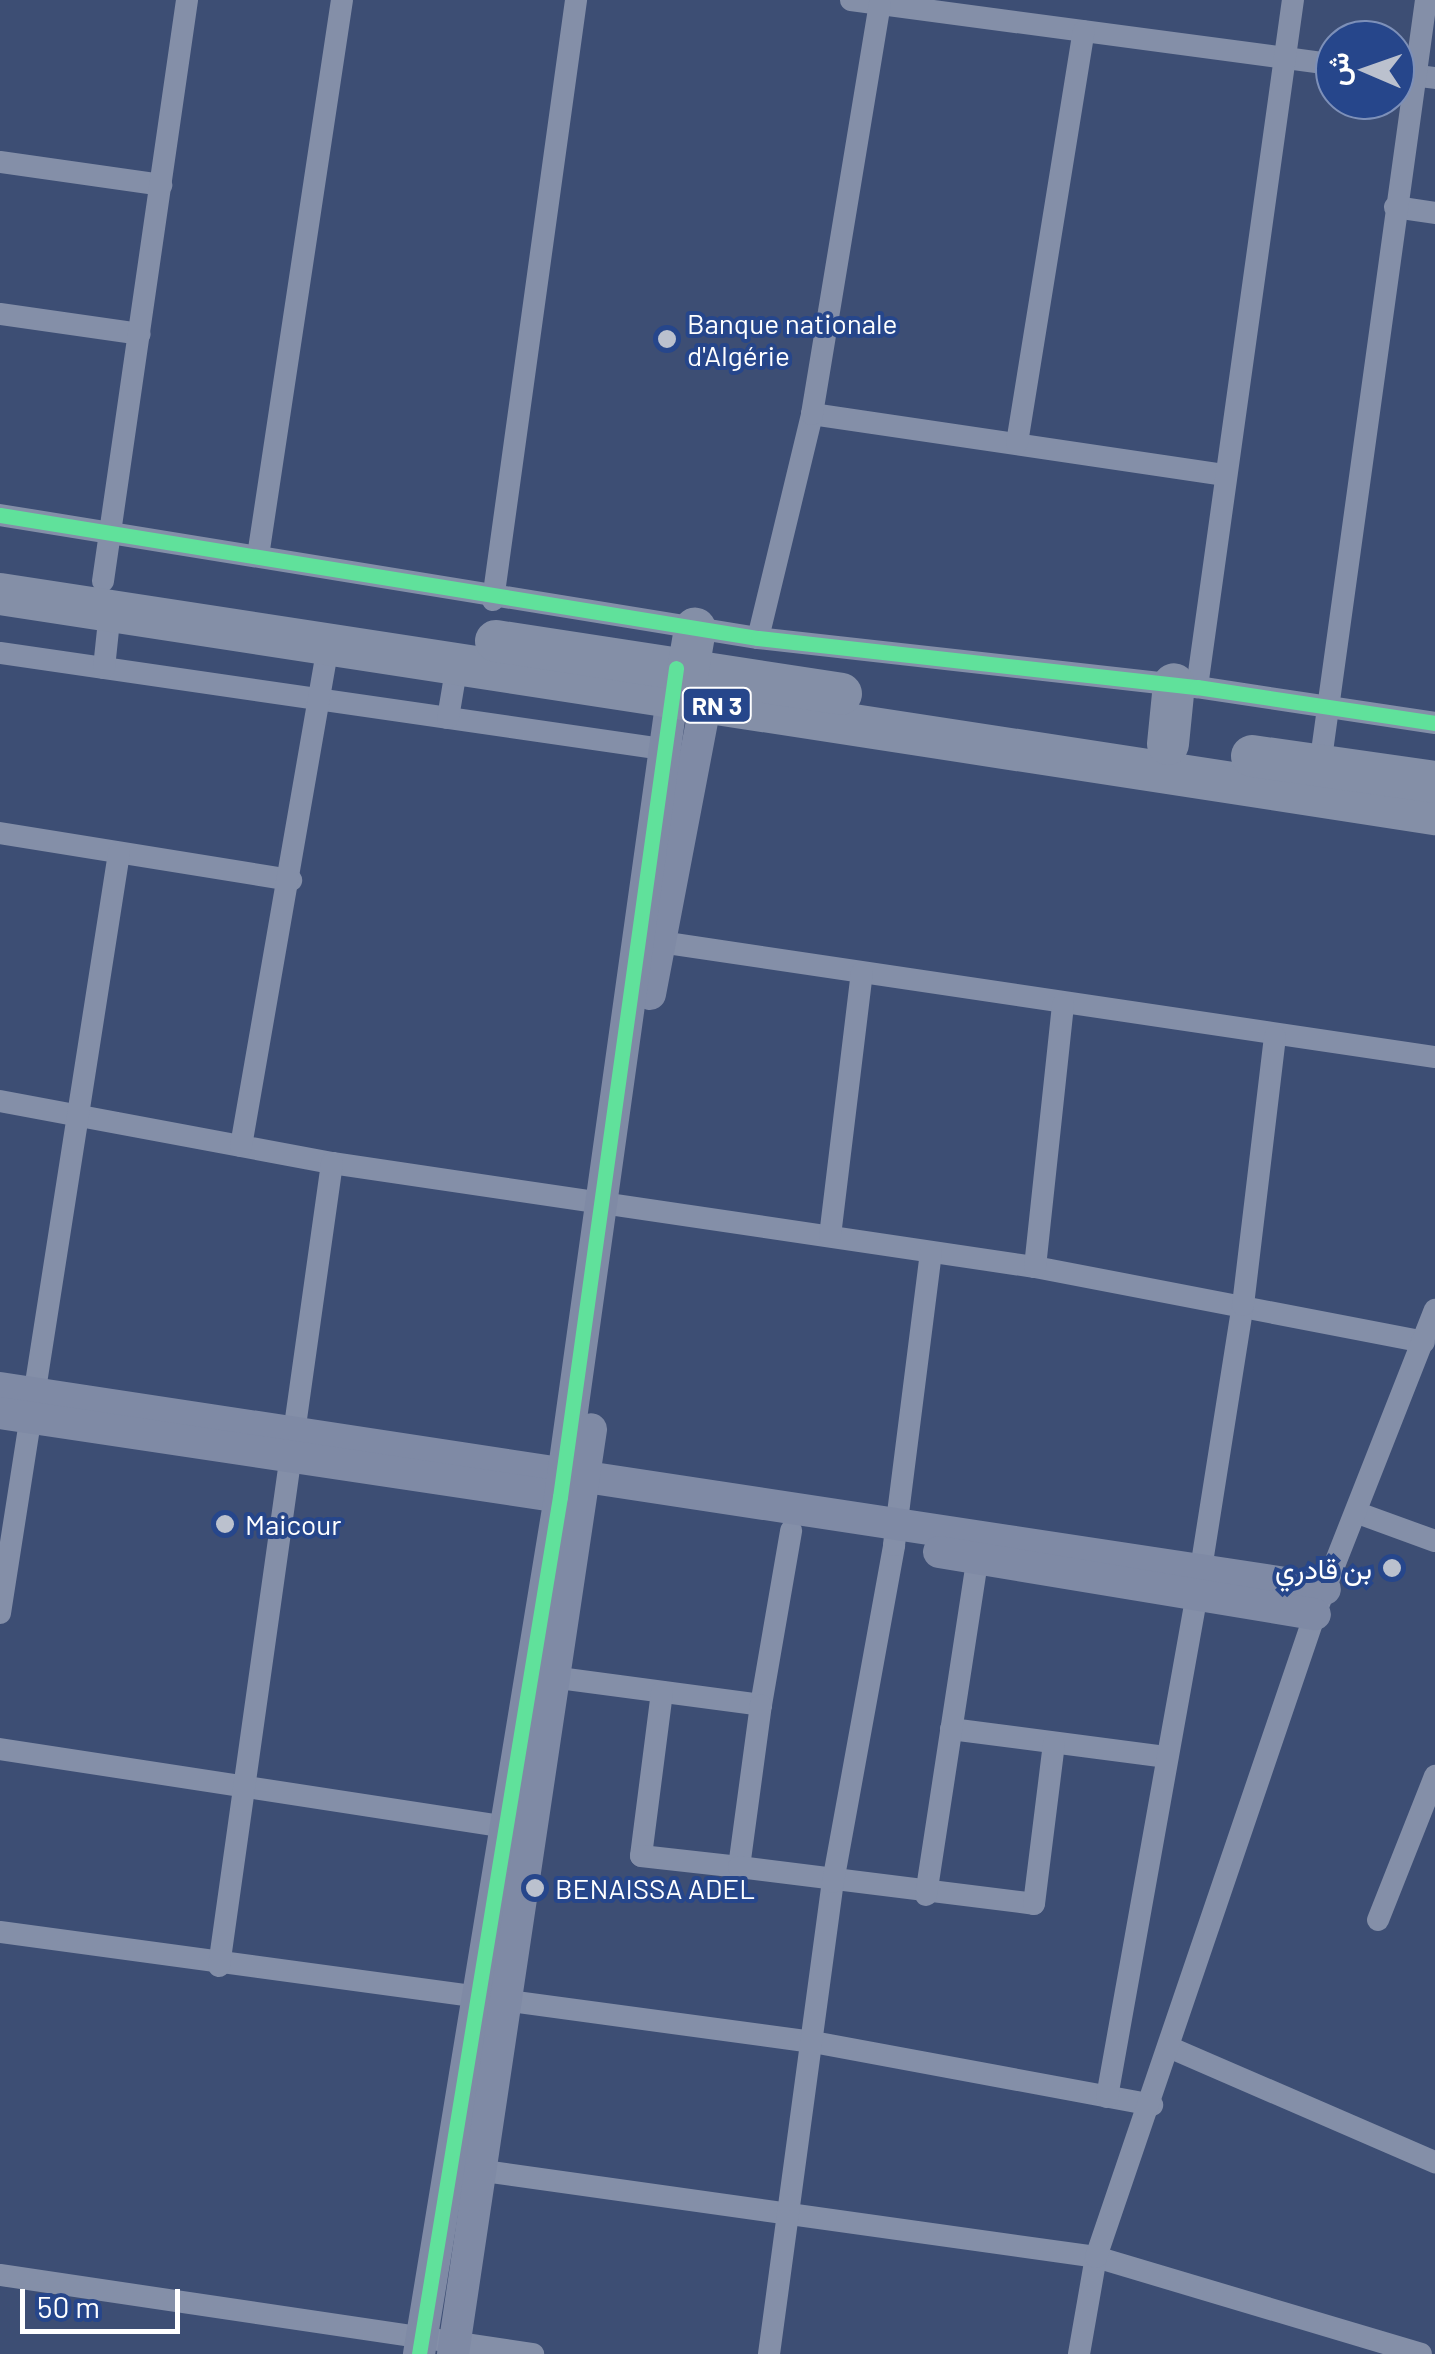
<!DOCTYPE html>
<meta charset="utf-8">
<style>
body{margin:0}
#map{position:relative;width:1435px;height:2354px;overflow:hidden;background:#3d4e74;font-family:Barlow,Vazirmatn,sans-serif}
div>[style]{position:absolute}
.street>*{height:22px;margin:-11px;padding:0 11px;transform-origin:11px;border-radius:11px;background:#848fa8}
.secondary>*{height:32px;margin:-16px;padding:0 16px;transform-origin:16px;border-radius:16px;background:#7f8aa5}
.highway>*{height:42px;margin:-21px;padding:0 21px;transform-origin:21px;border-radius:21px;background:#848fa7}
.cycleway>*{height:15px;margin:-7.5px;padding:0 7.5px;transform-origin:7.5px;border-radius:7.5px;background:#60e19b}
.dots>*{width:28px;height:28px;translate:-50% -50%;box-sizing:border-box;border:5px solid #26468b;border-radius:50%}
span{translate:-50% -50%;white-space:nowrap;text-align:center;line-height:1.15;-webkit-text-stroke:8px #26468b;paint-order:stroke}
.shield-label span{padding:2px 8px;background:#26468b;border:2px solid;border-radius:8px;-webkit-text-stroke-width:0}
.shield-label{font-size:25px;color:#fff;font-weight:700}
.poi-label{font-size:28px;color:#fff}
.left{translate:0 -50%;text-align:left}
.right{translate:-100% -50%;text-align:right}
.north{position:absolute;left:1315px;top:20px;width:100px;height:100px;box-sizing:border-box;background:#26468b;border:2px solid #7d90b9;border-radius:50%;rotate:272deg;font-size:28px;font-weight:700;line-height:40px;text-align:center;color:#fff}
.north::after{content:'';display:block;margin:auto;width:35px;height:45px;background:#bbc1ce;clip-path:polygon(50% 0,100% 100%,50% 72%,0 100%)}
.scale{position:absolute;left:20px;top:2289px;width:160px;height:45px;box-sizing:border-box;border:5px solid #fff;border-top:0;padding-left:12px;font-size:30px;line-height:35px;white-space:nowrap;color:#fff;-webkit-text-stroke:8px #26468b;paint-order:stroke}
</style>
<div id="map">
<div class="street">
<div style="left:851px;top:0;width:488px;rotate:7.6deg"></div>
<div style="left:1395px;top:73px;width:40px;rotate:7.1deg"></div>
<div style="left:0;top:162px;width:163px;rotate:8.1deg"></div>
<div style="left:1395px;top:207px;width:40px;rotate:8.5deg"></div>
<div style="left:0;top:314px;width:141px;rotate:8.1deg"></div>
<div style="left:812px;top:414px;width:416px;rotate:8.4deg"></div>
<div style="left:1017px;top:443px;width:417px;rotate:-80.8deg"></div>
<div style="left:0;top:515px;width:768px;rotate:9.22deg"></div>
<div style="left:758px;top:638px;width:442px;rotate:6.4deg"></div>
<div style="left:1197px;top:687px;width:241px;rotate:8.6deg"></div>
<div style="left:258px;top:556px;width:562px;rotate:-81.41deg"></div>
<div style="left:103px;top:581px;width:587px;rotate:-81.77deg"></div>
<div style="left:493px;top:600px;width:606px;rotate:-82.12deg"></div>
<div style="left:758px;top:638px;width:230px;rotate:-76.4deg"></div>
<div style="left:812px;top:414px;width:415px;rotate:-80.6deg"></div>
<div style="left:0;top:653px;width:670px;rotate:8.24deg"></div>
<div style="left:104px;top:668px;width:57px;rotate:-84deg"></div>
<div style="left:1197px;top:687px;width:694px;rotate:-82.05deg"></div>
<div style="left:448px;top:718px;width:55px;rotate:-80.5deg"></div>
<div style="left:1320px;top:766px;width:773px;rotate:-82.12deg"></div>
<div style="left:0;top:833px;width:295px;rotate:9.2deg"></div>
<div style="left:647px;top:940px;width:797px;rotate:8.45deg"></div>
<div style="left:0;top:1101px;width:338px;rotate:10.6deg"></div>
<div style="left:332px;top:1163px;width:711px;rotate:8.42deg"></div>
<div style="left:1035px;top:1267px;width:396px;rotate:10.9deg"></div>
<div style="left:241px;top:1146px;width:508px;rotate:-80.13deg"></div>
<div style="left:830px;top:1236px;width:265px;rotate:-83.1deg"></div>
<div style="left:1035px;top:1267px;width:264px;rotate:-83.9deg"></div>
<div style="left:1358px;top:1513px;width:82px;rotate:20deg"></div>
<div style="left:0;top:1613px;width:769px;rotate:-81.1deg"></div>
<div style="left:544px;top:1676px;width:219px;rotate:7.6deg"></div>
<div style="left:761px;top:1705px;width:177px;rotate:-80.2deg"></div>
<div style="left:662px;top:1692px;width:165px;rotate:97.3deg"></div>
<div style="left:641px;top:1856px;width:99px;rotate:6.4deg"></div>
<div style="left:739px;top:1867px;width:163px;rotate:-82.3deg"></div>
<div style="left:951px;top:1729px;width:218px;rotate:7.4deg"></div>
<div style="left:0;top:1749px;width:526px;rotate:8.75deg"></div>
<div style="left:739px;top:1867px;width:297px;rotate:7.1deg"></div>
<div style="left:1034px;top:1904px;width:161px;rotate:-82.9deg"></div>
<div style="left:926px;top:1895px;width:352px;rotate:-81.3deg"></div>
<div style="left:1378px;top:1920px;width:155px;rotate:-68.4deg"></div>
<div style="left:0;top:1932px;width:820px;rotate:7.71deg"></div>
<div style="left:813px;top:2042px;width:345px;rotate:10.5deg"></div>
<div style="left:219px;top:1966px;width:811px;rotate:-81.99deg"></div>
<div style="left:1171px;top:2048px;width:288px;rotate:23.4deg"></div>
<div style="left:1107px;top:2097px;width:511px;rotate:-79.86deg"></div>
<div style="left:1197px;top:1594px;width:293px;rotate:-81deg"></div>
<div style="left:1243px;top:1305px;width:270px;rotate:-83.2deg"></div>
<div style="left:470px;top:2169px;width:632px;rotate:8deg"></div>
<div style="left:1096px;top:2257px;width:339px;rotate:16.6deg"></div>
<div style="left:0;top:2275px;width:539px;rotate:8.43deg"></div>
<div style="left:769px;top:2354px;width:476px;rotate:-82.3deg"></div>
<div style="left:833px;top:1882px;width:342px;rotate:-79.7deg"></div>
<div style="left:894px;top:1545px;width:295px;rotate:-82.8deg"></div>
<div style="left:1079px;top:2354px;width:98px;rotate:-80.1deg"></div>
<div style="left:1096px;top:2257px;width:679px;rotate:-71.19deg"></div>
<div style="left:1315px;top:1614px;width:327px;rotate:-68.5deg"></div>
</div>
<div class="secondary">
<div style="left:650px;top:994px;width:321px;rotate:-79.2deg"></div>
<div style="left:0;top:1388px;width:1340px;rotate:8.63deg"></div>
<div style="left:0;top:1413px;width:580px;rotate:8.52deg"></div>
<div style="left:939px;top:1552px;width:381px;rotate:9.4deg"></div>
<div style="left:419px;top:2354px;width:869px;rotate:-80.66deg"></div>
<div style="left:560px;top:1497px;width:828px;rotate:-82.02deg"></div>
<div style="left:453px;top:2354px;width:935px;rotate:-81.51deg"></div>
</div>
<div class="highway">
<div style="left:0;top:594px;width:1452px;rotate:8.72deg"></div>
<div style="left:496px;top:641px;width:349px;rotate:8.7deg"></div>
<div style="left:688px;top:670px;width:42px;rotate:-80.3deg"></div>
<div style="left:1168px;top:744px;width:60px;rotate:-84.3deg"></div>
<div style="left:1252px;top:756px;width:185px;rotate:8.1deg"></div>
</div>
<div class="cycleway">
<div style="left:0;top:515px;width:768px;rotate:9.22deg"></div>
<div style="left:758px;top:638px;width:442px;rotate:6.4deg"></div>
<div style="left:1197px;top:687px;width:241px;rotate:8.6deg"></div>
<div style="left:419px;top:2354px;width:869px;rotate:-80.66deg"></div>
<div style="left:560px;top:1497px;width:837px;rotate:-82.03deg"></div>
</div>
<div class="dots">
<div style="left:667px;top:339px;background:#bbc1ce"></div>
<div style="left:225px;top:1524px;background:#bbc1ce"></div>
<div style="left:1392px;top:1568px;background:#bbc1ce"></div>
<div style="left:535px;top:1888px;background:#bbc1ce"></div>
</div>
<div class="shield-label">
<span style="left:717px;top:705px">RN 3</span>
</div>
<div class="poi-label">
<span class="left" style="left:687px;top:339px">Banque nationale<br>d'Algérie</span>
<span class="left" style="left:245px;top:1524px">Maicour</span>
<span class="right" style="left:1372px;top:1568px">بن قادري</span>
<span class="left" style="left:555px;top:1888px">BENAISSA ADEL</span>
</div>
<div class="north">ش</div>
<div class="scale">50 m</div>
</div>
